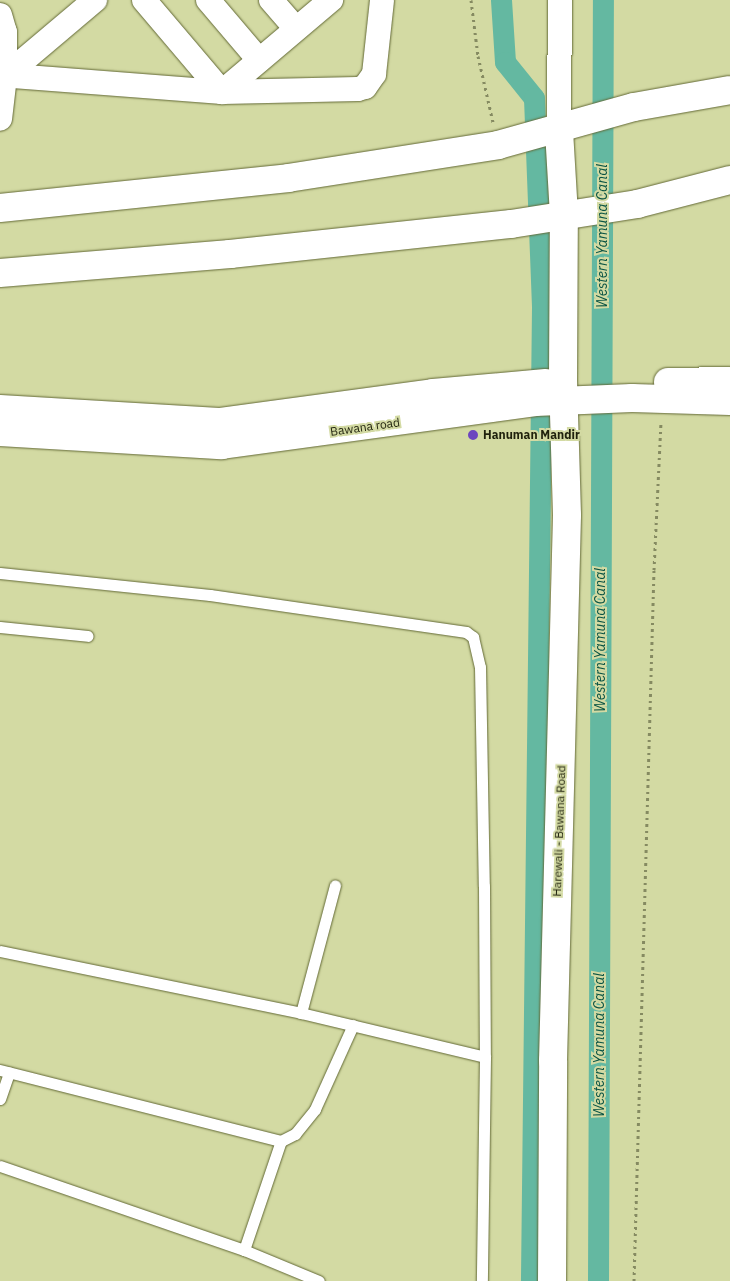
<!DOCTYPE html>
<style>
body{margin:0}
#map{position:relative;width:730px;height:1281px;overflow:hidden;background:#d3daa3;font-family:"IBM Plex Sans",sans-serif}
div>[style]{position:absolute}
.canal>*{height:21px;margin:-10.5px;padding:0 10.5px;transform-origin:10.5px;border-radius:10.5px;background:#64b8a1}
.path>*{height:3px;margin-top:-1.5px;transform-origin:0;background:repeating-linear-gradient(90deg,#858a61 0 2.5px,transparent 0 6.5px)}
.roads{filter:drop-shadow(0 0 1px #636936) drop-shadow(0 0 1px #636936)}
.lane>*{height:11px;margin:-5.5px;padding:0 5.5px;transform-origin:5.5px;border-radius:5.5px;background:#fff}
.street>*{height:24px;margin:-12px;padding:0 12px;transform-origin:12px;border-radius:12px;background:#fff}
.secondary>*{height:28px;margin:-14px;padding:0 14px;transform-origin:14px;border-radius:14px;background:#fff}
.dots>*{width:14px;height:14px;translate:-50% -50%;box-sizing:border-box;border:2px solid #d3daa3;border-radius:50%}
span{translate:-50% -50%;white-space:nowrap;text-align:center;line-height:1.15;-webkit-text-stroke:4px #d3daa3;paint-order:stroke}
.street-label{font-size:12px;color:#1f210c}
.poi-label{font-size:12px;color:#1f210c;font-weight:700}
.left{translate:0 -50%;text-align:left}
.water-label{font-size:14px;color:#095343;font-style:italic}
</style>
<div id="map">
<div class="canal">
<div style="left:501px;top:0;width:62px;rotate:86.3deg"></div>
<div style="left:505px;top:62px;width:46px;rotate:51.1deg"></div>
<div style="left:534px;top:98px;width:209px;rotate:87.8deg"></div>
<div style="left:542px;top:307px;width:974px;rotate:90.65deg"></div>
<div style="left:598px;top:1281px;width:1281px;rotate:-89.78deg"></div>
</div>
<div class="path">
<div style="left:471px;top:0;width:56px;rotate:82.9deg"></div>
<div style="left:478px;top:56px;width:68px;rotate:77.2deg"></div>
<div style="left:634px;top:1281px;width:711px;rotate:-88.39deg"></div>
<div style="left:654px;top:570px;width:148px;rotate:-87.3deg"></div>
</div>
<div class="roads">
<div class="lane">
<div style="left:0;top:573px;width:211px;rotate:6deg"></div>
<div style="left:210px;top:595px;width:259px;rotate:8.2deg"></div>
<div style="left:466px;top:632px;width:9px;rotate:36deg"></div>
<div style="left:473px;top:637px;width:31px;rotate:77deg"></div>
<div style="left:480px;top:667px;width:219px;rotate:89deg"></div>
<div style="left:484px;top:886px;width:171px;rotate:89.7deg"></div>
<div style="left:485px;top:1057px;width:224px;rotate:90.8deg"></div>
<div style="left:0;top:627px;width:88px;rotate:5.8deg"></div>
<div style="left:0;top:951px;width:307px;rotate:11.6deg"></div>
<div style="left:301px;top:1013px;width:189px;rotate:13.4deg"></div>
<div style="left:301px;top:1013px;width:132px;rotate:-75.1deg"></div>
<div style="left:0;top:1070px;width:290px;rotate:14.2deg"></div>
<div style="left:281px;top:1141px;width:16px;rotate:-27deg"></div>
<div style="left:295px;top:1134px;width:32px;rotate:-51deg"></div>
<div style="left:315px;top:1109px;width:92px;rotate:-65.7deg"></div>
<div style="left:0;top:1099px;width:28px;rotate:-71deg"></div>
<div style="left:0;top:1166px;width:258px;rotate:19deg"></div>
<div style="left:244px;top:1250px;width:81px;rotate:22.5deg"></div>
<div style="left:244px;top:1250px;width:115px;rotate:-71.3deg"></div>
</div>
<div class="street">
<div style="left:144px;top:0;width:121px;rotate:49.7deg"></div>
<div style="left:222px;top:92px;width:143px;rotate:-40.2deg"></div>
<div style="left:208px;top:0;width:79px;rotate:49.6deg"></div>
<div style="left:271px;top:0;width:38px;rotate:49deg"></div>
<div style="left:0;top:15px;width:18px;rotate:74deg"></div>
<div style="left:5px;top:32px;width:44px;rotate:90deg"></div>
<div style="left:5px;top:76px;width:43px;rotate:96.6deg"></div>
<div style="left:0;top:75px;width:223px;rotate:4.4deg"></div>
<div style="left:222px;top:92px;width:136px;rotate:-1.3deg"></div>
<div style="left:358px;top:89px;width:7px;rotate:-16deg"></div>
<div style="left:365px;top:87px;width:16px;rotate:-55deg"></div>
<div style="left:374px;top:74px;width:74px;rotate:-83.8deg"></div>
<div style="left:5px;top:76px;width:118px;rotate:-40.2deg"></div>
<div style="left:559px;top:130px;width:130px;rotate:-89.6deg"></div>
</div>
<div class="secondary">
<div style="left:0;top:208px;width:290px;rotate:-5.9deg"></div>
<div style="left:288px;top:178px;width:213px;rotate:-8.9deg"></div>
<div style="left:498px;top:145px;width:141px;rotate:-15.6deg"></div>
<div style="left:634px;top:107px;width:97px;rotate:-10deg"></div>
<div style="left:0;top:273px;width:231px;rotate:-4.7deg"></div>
<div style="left:230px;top:254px;width:283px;rotate:-6.1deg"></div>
<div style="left:511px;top:224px;width:128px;rotate:-9deg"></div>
<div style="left:637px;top:204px;width:96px;rotate:-14.5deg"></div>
<div style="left:668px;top:382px;width:62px;rotate:-0.9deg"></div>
<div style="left:0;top:409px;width:219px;rotate:3.4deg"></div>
<div style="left:219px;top:422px;width:216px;rotate:-7.7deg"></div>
<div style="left:433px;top:393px;width:113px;rotate:-5.1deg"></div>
<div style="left:0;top:432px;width:222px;rotate:3.4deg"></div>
<div style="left:222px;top:445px;width:316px;rotate:-7.8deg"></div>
<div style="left:535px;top:402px;width:97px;rotate:-2.4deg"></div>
<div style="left:632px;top:398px;width:98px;rotate:1.8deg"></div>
<div style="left:552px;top:1281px;width:220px;rotate:-89.7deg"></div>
<div style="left:553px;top:1061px;width:546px;rotate:-88.53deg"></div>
<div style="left:567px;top:515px;width:134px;rotate:-91.7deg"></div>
<div style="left:563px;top:381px;width:166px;rotate:-89.7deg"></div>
<div style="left:564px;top:215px;width:85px;rotate:-93.4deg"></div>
</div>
</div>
<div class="dots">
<div style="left:473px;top:435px;background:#6d46bf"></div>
</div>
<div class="street-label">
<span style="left:365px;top:427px;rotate:-8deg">Bawana road</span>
<span style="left:559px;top:831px;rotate:-88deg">Harewali - Bawana Road</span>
</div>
<div class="poi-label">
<span class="left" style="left:483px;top:435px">Hanuman Mandir</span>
</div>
<div class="water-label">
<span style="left:602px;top:236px;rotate:-90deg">Western Yamuna Canal</span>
<span style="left:600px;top:640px;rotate:-90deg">Western Yamuna Canal</span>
<span style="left:599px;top:1045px;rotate:-90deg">Western Yamuna Canal</span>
</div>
</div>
